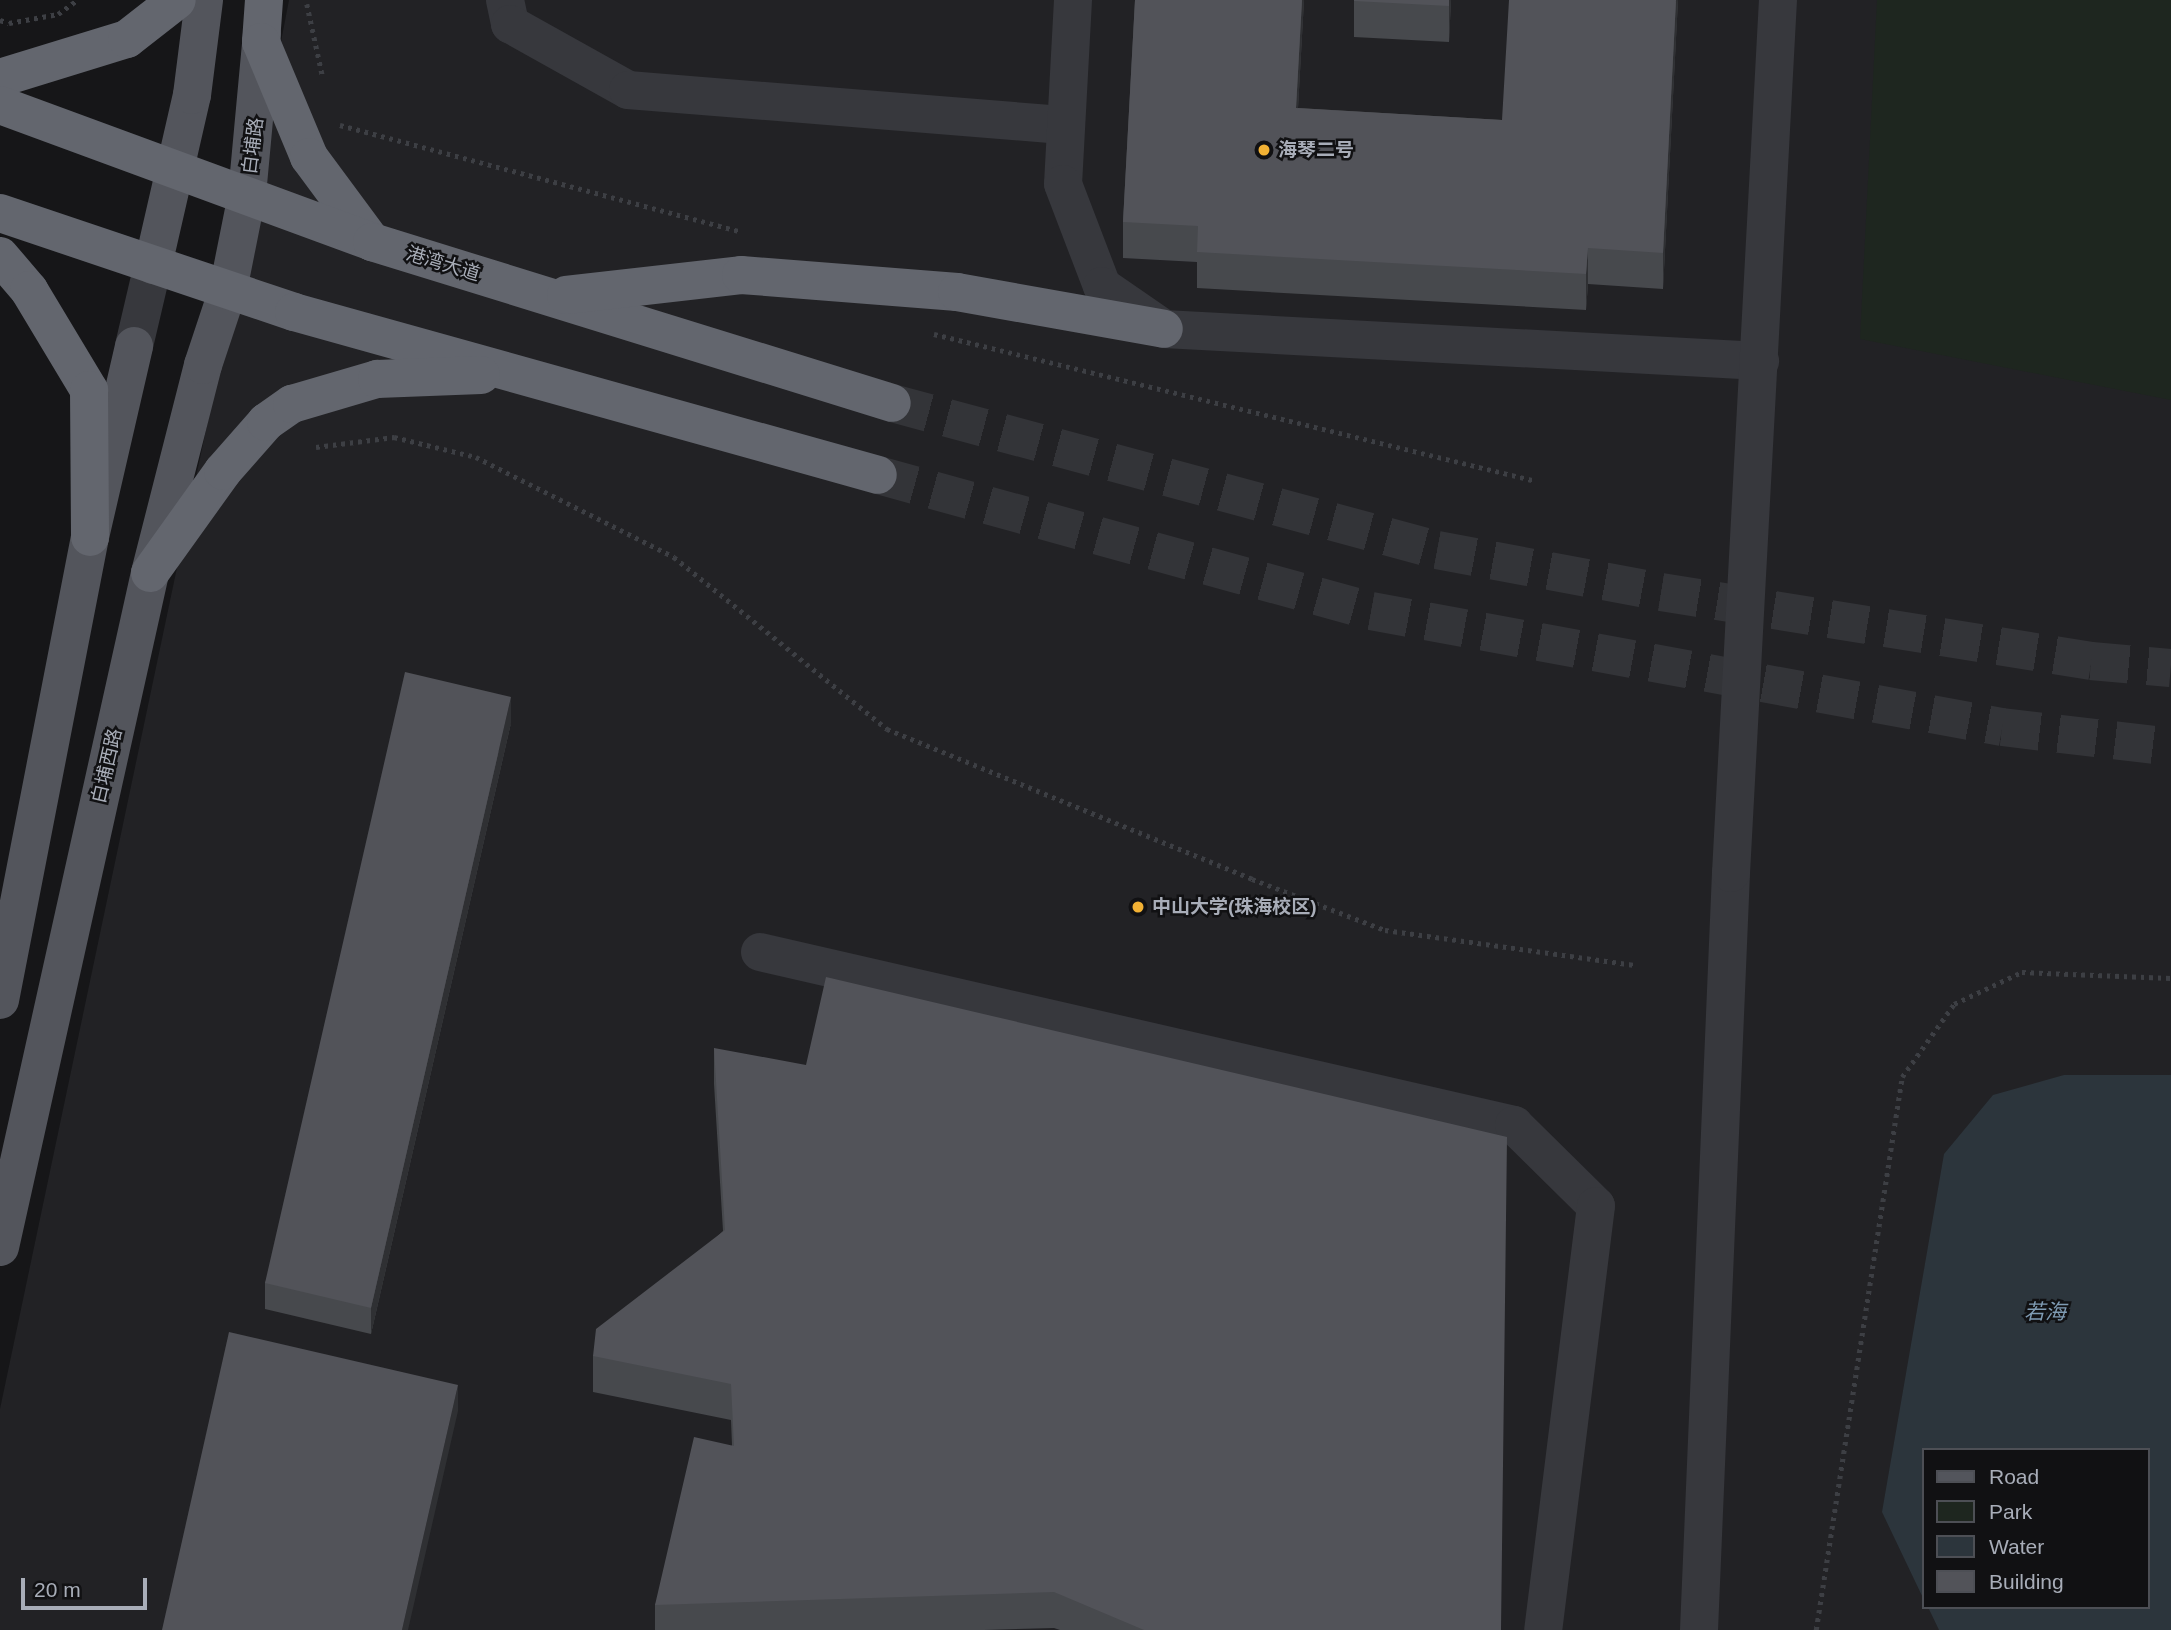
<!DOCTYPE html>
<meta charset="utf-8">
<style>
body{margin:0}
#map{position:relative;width:2171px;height:1630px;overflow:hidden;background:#161618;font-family:Helvetica,"Noto Sans SC",sans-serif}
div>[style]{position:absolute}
.built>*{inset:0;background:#222225}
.green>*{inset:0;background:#1e261f}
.water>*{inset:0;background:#2c353c}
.highway-tunnel>*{height:38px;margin-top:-19px;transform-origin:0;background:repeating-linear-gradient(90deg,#333438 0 38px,transparent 0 57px)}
.path>*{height:4.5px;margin-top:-2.25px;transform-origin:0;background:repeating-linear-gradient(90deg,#3d3f44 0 3.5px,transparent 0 8.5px)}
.minor>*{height:38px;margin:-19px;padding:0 19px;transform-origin:19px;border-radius:19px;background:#37383d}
.major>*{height:38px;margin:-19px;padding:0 19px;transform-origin:19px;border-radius:19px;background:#53555c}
.highway>*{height:38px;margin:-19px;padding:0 19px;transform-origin:19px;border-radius:19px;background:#63666e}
.wall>*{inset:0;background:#47494d}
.shaded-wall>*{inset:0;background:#2f3033}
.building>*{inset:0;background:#525359}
.dots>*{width:19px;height:19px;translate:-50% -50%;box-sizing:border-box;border:4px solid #111113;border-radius:50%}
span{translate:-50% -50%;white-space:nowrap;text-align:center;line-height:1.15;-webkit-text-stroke:5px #111113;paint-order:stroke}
.street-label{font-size:19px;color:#a8adb8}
.poi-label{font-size:19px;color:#a8adb8;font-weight:700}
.left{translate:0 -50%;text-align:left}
.water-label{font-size:21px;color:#7f9bb3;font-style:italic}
.legend{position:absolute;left:1922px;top:1448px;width:228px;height:161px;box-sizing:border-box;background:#111113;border:2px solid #4d4f55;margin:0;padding:9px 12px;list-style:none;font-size:21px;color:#a8adb8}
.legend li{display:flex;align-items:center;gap:14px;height:35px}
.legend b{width:35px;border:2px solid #4d4f55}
.scale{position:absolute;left:21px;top:1578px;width:126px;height:32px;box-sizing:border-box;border:4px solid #a8adb8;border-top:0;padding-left:9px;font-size:21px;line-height:24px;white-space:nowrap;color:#a8adb8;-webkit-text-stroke:5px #111113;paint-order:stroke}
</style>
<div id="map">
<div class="built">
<div style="clip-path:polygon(evenodd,289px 0,2171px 0,2171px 1630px,0 1630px,0 1409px,211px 406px,289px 0,1924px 1450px,2148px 1450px,2148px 1607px,1924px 1607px,1924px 1450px)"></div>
</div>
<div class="green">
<div style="clip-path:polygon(1877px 0,2171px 0,2171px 400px,1860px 339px)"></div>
</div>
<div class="water">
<div style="clip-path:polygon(2064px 1075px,2171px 1075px,2171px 1630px,1939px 1630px,1928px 1607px,2148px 1607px,2148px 1450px,1924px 1450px,1924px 1600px,1882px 1512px,1944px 1154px,1993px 1095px)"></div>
</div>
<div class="highway-tunnel">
<div style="left:892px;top:403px;width:564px;rotate:15.09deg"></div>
<div style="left:1437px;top:550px;width:228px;rotate:10.6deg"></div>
<div style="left:1661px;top:592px;width:436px;rotate:9.1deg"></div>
<div style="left:2091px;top:661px;width:80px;rotate:5deg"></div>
<div style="left:878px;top:475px;width:511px;rotate:15.42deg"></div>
<div style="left:1371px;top:611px;width:642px;rotate:10.42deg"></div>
<div style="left:2002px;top:727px;width:170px;rotate:6.7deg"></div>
</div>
<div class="path">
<div style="left:307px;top:4px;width:76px;rotate:77.8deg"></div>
<div style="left:0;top:20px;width:9px;rotate:18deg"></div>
<div style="left:9px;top:23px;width:50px;rotate:-10.4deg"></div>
<div style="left:58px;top:14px;width:24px;rotate:-36deg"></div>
<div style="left:340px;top:125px;width:415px;rotate:14.9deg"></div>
<div style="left:934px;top:334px;width:620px;rotate:13.72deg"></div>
<div style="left:316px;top:447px;width:79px;rotate:-7.3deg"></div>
<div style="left:394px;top:437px;width:84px;rotate:13.7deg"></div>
<div style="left:476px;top:457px;width:222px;rotate:26.8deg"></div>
<div style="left:674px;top:557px;width:274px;rotate:38.9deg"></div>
<div style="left:887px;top:729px;width:395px;rotate:22.3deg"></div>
<div style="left:1252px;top:879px;width:142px;rotate:21deg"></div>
<div style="left:1385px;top:930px;width:252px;rotate:8deg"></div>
<div style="left:1816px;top:1630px;width:560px;rotate:-81.16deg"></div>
<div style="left:1902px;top:1077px;width:90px;rotate:-54.5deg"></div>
<div style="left:1954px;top:1004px;width:75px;rotate:-25.2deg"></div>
<div style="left:2022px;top:972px;width:149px;rotate:2.3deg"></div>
</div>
<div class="minor">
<div style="left:505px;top:0;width:25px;rotate:78deg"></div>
<div style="left:510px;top:24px;width:135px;rotate:29.2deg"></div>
<div style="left:628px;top:90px;width:439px;rotate:4.6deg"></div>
<div style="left:1073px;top:0;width:184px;rotate:93.1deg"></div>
<div style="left:1063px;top:184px;width:109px;rotate:69.1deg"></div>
<div style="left:1102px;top:286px;width:75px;rotate:34.7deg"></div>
<div style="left:1164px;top:329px;width:597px;rotate:3.07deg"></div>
<div style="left:134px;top:346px;width:83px;rotate:-76.8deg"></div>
<div style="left:760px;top:952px;width:774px;rotate:12.92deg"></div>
<div style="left:1514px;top:1125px;width:115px;rotate:44.6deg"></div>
<div style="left:1596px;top:1206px;width:427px;rotate:97.1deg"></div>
<div style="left:1699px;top:1630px;width:758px;rotate:-87.58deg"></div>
<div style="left:1731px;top:873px;width:874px;rotate:-86.92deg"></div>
</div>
<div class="major">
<div style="left:153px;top:265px;width:174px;rotate:-77.1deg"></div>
<div style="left:192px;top:95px;width:96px;rotate:-82.8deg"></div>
<div style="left:0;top:1000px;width:472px;rotate:-79deg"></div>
<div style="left:90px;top:537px;width:196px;rotate:-77deg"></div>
<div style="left:0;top:1247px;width:690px;rotate:-77.45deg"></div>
<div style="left:150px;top:573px;width:215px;rotate:-75.7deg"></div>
<div style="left:203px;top:365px;width:79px;rotate:-71.6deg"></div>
<div style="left:228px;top:290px;width:97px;rotate:-78.7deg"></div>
<div style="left:247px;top:195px;width:162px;rotate:-84.7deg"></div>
</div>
<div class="highway">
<div style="left:264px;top:0;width:42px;rotate:94.1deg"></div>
<div style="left:261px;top:42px;width:125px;rotate:67.3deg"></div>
<div style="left:309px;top:157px;width:106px;rotate:53.5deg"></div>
<div style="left:0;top:78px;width:133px;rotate:-17.1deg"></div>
<div style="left:127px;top:39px;width:63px;rotate:-38deg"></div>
<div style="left:0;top:105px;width:396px;rotate:20.2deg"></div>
<div style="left:372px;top:242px;width:544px;rotate:17.2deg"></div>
<div style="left:0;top:213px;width:310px;rotate:18.6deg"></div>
<div style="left:294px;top:312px;width:606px;rotate:15.59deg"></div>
<div style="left:0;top:256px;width:45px;rotate:49.5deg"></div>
<div style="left:29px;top:290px;width:117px;rotate:59deg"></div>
<div style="left:89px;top:390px;width:147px;rotate:89.6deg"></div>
<div style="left:566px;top:295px;width:176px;rotate:-6.5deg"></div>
<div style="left:741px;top:275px;width:217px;rotate:4.5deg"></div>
<div style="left:957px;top:292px;width:210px;rotate:10.1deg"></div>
<div style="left:150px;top:573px;width:125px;rotate:-54.4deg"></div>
<div style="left:223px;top:471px;width:65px;rotate:-48.7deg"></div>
<div style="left:266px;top:422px;width:32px;rotate:-35deg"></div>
<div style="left:292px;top:404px;width:89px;rotate:-16.4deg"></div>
<div style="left:377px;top:379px;width:104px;rotate:-2.2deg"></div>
</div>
<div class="wall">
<div style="clip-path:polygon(1135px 0,1304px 0,1298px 108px,1502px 120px,1678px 0,1663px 289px,1588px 284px,1586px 310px,1197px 288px,1197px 262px,1123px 258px,1123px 222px)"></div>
<div style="clip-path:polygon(1354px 0,1451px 0,1449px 42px,1354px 37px)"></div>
<div style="clip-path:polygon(511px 723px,371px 1334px,265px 1309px,265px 1283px)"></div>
<div style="clip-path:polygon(714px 1048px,1501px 1630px,1060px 1630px,1054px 1628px,984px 1630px,655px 1630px,655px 1605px,732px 1445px,731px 1420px,593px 1392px,593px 1356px,723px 1231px,714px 1084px)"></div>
</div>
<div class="shaded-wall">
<div style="clip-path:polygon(1302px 0,1304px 0,1296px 144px,1296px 108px)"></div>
<div style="clip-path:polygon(1449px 0,1451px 0,1449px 42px)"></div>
<div style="clip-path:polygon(1676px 0,1678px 0,1663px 289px,1663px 253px)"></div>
<div style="clip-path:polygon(1588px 248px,1588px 284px,1586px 310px,1586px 274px)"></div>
<div style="clip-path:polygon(511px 697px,511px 723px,371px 1334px,371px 1308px)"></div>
<div style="clip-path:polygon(458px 1385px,458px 1411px,408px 1630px,402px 1630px)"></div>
</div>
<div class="building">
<div style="clip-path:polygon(1135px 0,1302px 0,1296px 108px,1502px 120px,1509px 0,1676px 0,1663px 253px,1588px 248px,1586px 274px,1197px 252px,1198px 226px,1123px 222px)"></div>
<div style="clip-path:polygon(1354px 0,1449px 0,1449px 6px,1354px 1px)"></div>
<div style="clip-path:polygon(405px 672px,511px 697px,371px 1308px,265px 1283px)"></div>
<div style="clip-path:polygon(826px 977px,1507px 1137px,1501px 1630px,1144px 1630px,1054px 1592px,655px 1605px,694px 1437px,734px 1446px,731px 1384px,593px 1356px,596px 1329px,725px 1230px,714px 1048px,806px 1065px)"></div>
<div style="clip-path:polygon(229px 1332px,458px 1385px,402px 1630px,162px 1630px)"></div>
</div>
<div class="dots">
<div style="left:1264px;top:150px;background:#f2b134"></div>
<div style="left:1138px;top:907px;background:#f2b134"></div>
</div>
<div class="street-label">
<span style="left:253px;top:146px;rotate:-83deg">白埔路</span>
<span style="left:443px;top:264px;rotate:17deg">港湾大道</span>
<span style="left:107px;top:766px;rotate:-77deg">白埔西路</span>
</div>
<div class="poi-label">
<span class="left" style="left:1278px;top:150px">海琴二号</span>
<span class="left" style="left:1152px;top:907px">中山大学(珠海校区)</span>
</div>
<div class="water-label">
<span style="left:2045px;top:1312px">若海</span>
</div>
<ul class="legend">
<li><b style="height:9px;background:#53555c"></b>Road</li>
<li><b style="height:19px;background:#1e261f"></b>Park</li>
<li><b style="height:19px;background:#2c353c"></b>Water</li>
<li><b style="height:19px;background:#525359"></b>Building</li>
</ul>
<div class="scale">20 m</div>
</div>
